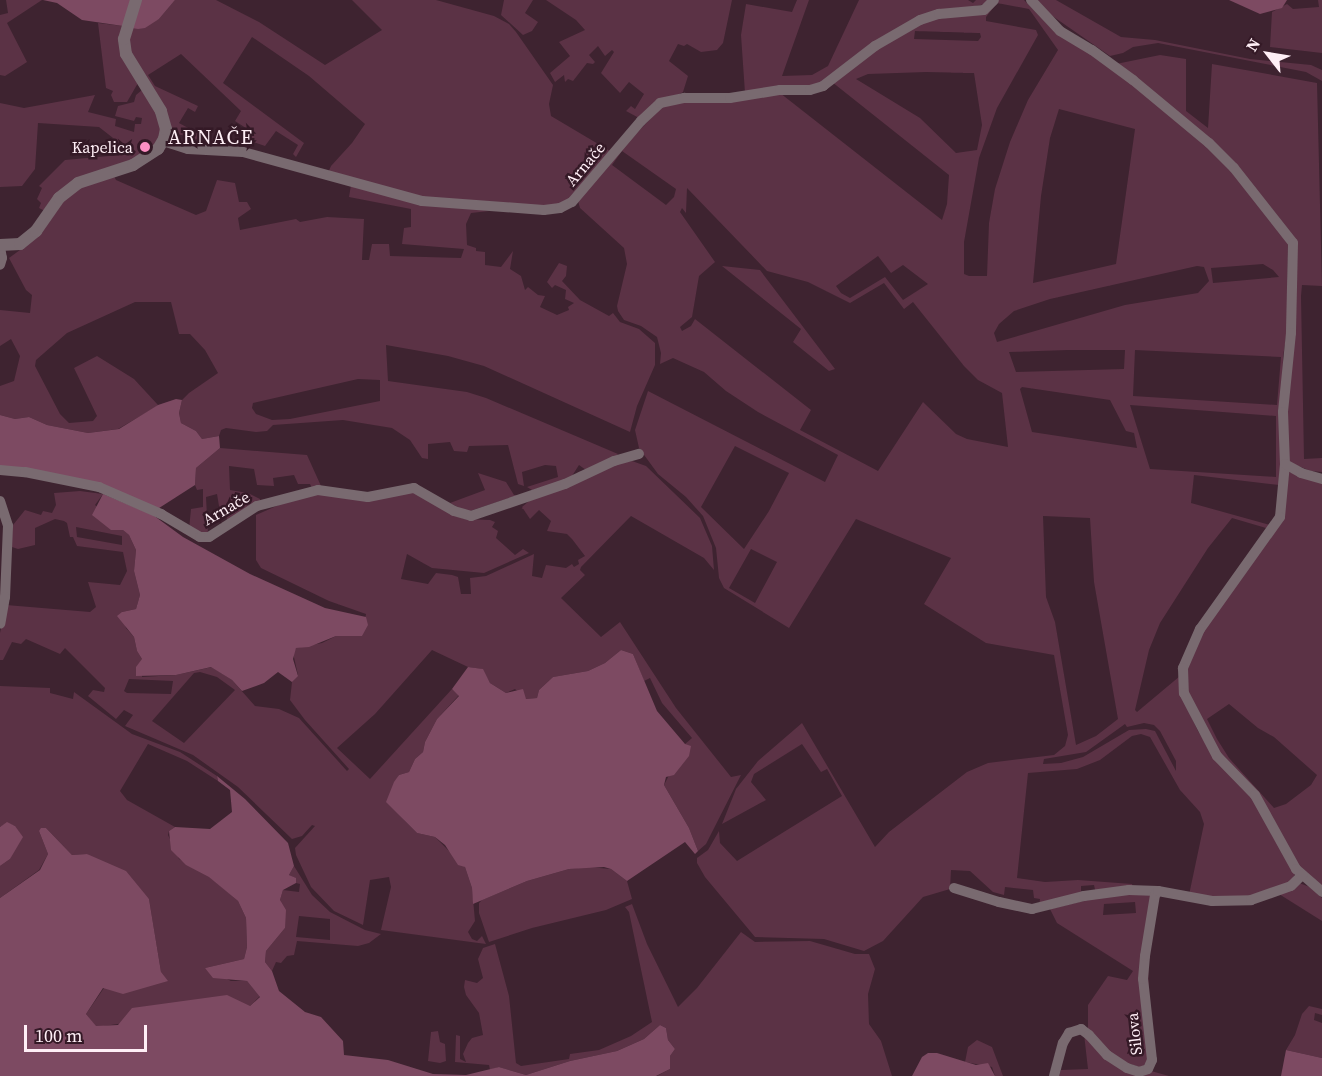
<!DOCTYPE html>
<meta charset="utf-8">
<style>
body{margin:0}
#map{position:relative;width:1322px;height:1076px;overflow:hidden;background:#3e2330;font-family:"Source Serif 4",serif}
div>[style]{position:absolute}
.green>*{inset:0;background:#5b3245}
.forest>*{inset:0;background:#7d4a62}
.minor>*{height:10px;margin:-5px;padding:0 5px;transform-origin:5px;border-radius:5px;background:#796a70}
.tertiary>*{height:12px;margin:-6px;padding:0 6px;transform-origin:6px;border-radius:6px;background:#796a70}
.dots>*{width:16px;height:16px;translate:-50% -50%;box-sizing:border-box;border:3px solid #341926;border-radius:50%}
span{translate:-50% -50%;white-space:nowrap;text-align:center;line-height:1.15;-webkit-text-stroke:5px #341926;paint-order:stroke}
.poi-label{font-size:16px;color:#ffeff6}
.right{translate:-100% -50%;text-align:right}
.street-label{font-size:16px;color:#ffeff6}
.quarter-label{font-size:20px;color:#ffeff6;letter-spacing:1.5px}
.north{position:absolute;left:1238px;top:24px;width:60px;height:60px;-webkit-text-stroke:4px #341926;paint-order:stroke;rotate:301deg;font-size:16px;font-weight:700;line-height:24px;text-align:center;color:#ffeff6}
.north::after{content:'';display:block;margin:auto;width:21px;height:27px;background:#ffeff6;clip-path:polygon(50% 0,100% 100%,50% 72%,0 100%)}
.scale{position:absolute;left:24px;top:1025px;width:123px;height:27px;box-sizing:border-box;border:3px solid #ffeff6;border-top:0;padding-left:8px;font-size:18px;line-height:21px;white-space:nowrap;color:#ffeff6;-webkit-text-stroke:4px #341926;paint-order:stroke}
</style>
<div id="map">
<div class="green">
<div style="clip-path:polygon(6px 0,42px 0,7px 23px,27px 62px,5px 76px,0 75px,0 15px,8px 13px)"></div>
<div style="clip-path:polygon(175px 0,216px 0,259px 22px,325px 65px,382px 30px,352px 0,436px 0,494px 16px,509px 24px,516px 32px,553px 85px,549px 104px,551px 116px,610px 151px,576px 195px,553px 207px,450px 203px,327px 175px,331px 166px,352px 143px,365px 124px,309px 76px,252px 37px,223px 83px,304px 143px,296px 157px,293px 154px,298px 145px,276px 131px,265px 146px,250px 141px,252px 132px,235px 121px,241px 111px,181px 54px,148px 75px,155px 86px,198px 106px,195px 112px,188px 108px,179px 123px,201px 135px,193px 142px,191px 137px,171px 133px,134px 65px,129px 42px,132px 28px,159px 19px)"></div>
<div style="clip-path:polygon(504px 0,533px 0,525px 13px,538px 22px,532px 31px,523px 35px,501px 15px)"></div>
<div style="clip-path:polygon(546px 0,732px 0,723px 43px,717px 50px,701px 52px,687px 44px,684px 46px,678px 44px,669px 61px,688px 76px,683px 92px,639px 118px,626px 111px,631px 106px,635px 109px,644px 94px,629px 82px,620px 93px,601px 73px,614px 52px,612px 50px,605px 56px,598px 46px,589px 55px,595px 62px,593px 64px,587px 63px,573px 81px,568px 79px,565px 82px,564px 75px,555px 82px,550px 73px,570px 56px,559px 42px,585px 30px,576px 20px)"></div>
<div style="clip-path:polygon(797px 0,809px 0,782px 76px,812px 75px,828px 66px,859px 0,968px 0,973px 3px,976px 0,991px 0,986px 4px,942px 12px,818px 85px,745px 93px,741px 35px,746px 4px,792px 12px)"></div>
<div style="clip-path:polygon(evenodd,997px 0,1024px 0,1052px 29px,1117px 72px,1218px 156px,1288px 238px,1287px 330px,1283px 357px,1281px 468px,1279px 485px,1194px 475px,1191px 503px,1270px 525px,1266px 528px,1232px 518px,1208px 548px,1160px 623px,1149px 650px,1135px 710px,1137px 712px,1180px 676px,1185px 704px,1198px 731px,1208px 747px,1253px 799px,1295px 874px,1289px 884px,1247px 898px,1189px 895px,1204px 824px,1200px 812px,1180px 790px,1150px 737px,1141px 734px,1132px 736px,1100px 760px,1077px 769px,1028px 773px,1017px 878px,1045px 882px,1078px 880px,1132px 884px,1133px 888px,1096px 894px,1094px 885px,1081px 886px,1081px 896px,1039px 906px,1040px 899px,1034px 898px,1033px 890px,1005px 887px,1004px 895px,993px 892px,970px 871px,951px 870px,950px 889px,923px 897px,883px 941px,864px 951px,824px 939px,755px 937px,705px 877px,697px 863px,697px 858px,708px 850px,719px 831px,720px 843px,737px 861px,842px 796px,827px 769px,821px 772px,802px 744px,754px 774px,751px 782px,766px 800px,722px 824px,736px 789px,758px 761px,802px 723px,875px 847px,889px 832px,967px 772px,988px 763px,1054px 755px,1065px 746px,1068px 735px,1054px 655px,986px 643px,924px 604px,951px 558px,856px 519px,789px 628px,724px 588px,719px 578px,716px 548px,703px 516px,686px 497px,658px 474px,639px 448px,635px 430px,648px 391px,825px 482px,838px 455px,758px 412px,726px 391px,704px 372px,673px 358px,660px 364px,661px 353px,657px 337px,641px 326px,624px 320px,618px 311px,617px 306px,627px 264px,624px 248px,580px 208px,578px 201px,625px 145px,665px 104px,780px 93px,942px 220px,947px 204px,949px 175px,832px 82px,862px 58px,922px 21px,968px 15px,997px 0,997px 3px,1029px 9px,1058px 50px,1028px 100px,1010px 142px,995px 189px,989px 223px,987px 276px,969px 276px,964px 274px,964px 242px,979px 158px,997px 108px,1038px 35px,1036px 30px,986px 21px,986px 17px,997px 3px,997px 0,915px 31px,980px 33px,981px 37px,978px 41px,914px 39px,915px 31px,997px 0,926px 72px,974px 73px,982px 125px,977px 150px,956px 153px,920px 118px,856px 79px,868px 74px,926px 72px,997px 0,1059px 109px,1135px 129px,1116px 264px,1033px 283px,1041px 196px,1050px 138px,1059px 109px,997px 0,622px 151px,676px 189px,674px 197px,666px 205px,612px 165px,622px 151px,997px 0,687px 188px,767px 271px,808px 282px,850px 303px,884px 283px,904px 309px,913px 302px,964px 366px,978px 380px,1002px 393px,1008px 447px,967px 439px,956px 434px,923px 402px,878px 471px,800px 430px,811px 410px,695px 319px,691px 326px,682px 331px,680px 327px,692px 317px,699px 276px,715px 262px,680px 212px,682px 208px,686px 213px,687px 188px,997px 0,878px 256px,891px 273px,903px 265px,928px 284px,903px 300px,885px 277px,850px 298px,841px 293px,836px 286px,878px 256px,997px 0,1263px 264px,1273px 270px,1279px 277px,1213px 283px,1211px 268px,1263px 264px,997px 0,1197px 266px,1204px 267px,1209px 281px,1198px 293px,1125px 305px,997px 342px,994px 333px,999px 324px,1014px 311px,1050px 299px,1197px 266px,997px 0,1068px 350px,1125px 350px,1124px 369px,1016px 372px,1009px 352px,1068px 350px,997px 0,1135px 350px,1281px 357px,1277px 405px,1133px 396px,1135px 350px,997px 0,1022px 387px,1110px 400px,1126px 431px,1134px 433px,1137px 448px,1032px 432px,1020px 389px,1022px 387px,997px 0,1130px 405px,1276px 416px,1276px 477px,1150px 469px,1130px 405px,997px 0,735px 446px,789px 473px,769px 511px,744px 549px,701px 507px,735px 446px,997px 0,1043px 516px,1090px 518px,1094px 582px,1118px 719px,1096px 736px,1076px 745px,1055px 622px,1046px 597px,1043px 516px,997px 0,751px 549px,777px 562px,755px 603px,729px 588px,751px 549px,997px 0,1144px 723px,1154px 725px,1160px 731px,1176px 761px,1176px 771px,1155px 731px,1146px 729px,1129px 730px,1083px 757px,1061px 763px,1043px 764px,1044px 759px,1086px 752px,1125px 724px,1127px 727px,1144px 723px)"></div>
<div style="clip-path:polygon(1037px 0,1056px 0,1121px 37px,1155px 40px,1250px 59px,1311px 65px,1322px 70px,1322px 81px,1306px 72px,1158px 43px,1133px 47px,1123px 53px,1110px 56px,1051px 15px)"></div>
<div style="clip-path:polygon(1318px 0,1322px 0,1322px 53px,1270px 47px,1272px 12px,1287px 4px,1293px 9px,1319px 7px)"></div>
<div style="clip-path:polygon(98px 23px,123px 26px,122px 54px,138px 83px,127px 102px,114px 102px,111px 95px,113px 91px,106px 88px)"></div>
<div style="clip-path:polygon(1160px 55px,1186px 59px,1186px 111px,1208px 128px,1212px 64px,1317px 83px,1322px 286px,1302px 285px,1301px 296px,1304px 459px,1322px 458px,1322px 472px,1311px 471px,1288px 462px,1285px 422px,1295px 309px,1297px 247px,1254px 192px,1116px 64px)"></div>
<div style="clip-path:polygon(142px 90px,163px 124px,158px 143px,143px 156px,114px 166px,45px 211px,39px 208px,41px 203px,37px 199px,42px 188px,39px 186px,65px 160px,120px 155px,122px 150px,122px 145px,99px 127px,38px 123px,35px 169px,22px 186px,0 187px,0 103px,24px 108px,95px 95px,88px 112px,116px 119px,115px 126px,134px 132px,135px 124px,141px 124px,142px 118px,136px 117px,134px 121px,115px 116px,118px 106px,134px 102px,136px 95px)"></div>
<div style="clip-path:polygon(evenodd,113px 174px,116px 180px,196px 215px,206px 211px,217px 180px,235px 183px,239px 202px,247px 202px,251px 209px,238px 218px,240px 230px,296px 219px,300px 222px,327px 217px,364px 219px,362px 260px,369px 260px,372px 244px,389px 244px,390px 256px,461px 258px,464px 249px,402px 244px,404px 228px,411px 227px,411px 209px,349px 197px,351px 185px,489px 211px,471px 213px,466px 224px,467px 245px,476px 248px,476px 251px,485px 252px,485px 265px,501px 267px,513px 251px,510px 269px,521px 276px,525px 290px,528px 287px,538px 295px,545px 296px,540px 307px,557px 315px,569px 310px,568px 307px,574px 303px,565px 299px,566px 290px,555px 285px,552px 288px,547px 282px,559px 263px,567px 266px,566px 276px,562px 281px,580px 300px,609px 316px,613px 313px,620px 322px,639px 329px,655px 343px,655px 365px,637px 406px,630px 432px,484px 366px,448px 356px,386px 345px,388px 381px,467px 392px,486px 398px,618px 454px,614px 459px,576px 476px,578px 472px,586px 470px,579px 465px,570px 479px,532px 490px,527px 487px,558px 477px,556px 466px,545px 465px,522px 472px,524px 486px,518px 484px,508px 445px,469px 446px,467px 452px,454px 451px,450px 442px,428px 444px,428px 459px,422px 458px,410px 440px,392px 428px,343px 420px,273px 425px,267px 431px,256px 432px,226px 428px,221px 430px,219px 436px,202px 439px,196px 431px,181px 423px,179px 413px,182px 400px,189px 393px,218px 373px,205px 350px,190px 334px,179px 334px,171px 302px,135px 302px,67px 333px,36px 360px,35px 366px,60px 414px,69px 423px,93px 421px,97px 416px,74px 368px,97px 356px,134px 379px,158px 405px,156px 407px,118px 429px,88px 433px,47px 425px,29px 417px,15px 419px,0 415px,0 386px,14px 381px,20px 356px,11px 339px,0 346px,0 310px,30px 313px,32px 295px,26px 290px,9px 258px,35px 239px,54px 211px,75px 190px,113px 174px,358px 379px,380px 380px,380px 401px,290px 419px,272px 420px,256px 414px,252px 408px,253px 403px,358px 379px)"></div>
<div style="clip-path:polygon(722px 266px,760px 270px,835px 369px,829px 371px,793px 342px,801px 329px)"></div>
<div style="clip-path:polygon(220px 448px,307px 455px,321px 486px,313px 490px,310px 484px,298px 484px,294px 475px,273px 478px,274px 486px,257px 485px,254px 469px,229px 466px,230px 490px,248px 493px,260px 499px,260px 502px,227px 520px,226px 512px,220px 512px,217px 494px,206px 497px,208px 534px,189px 529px,191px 509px,203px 507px,203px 489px,197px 490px,195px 485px,196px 468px)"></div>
<div style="clip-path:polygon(evenodd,632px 461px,646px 466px,700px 518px,712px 546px,714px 570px,704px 558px,631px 516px,581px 567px,580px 570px,585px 575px,561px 598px,601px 637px,620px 622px,676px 708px,731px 777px,741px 775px,706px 844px,698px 851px,689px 828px,664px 785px,685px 744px,692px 738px,662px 703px,650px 678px,644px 681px,633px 654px,621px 650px,605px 663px,588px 671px,553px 677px,539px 690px,537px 698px,526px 699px,515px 689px,506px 693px,490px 683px,482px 669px,468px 667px,432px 650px,375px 714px,337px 748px,370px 779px,452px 689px,459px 695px,437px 719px,425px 742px,423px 752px,415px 759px,409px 772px,399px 775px,393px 787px,396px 811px,405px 821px,417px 833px,435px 837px,465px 867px,472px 888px,475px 921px,468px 932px,472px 939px,477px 941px,482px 936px,486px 944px,381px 930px,391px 887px,389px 877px,370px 880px,363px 925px,334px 911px,311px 887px,296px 855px,295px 848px,315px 826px,312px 825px,302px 836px,292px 839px,238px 787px,193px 755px,125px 726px,133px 715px,124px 710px,116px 719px,88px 696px,93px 690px,104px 692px,105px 688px,65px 648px,60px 654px,26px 639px,21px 644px,12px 642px,3px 660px,0 660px,0 633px,6px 605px,90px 612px,96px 607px,88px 582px,120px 585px,127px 571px,123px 552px,77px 546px,73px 537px,70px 537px,67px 523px,64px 521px,55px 519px,35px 528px,35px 545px,18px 549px,12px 547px,9px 530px,25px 510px,41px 515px,43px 511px,52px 513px,56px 505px,54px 493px,80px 491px,103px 494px,95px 505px,129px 535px,136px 550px,134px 571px,140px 595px,136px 609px,122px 612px,126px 628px,134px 637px,137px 651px,142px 659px,142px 677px,176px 675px,212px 667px,232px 680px,255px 706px,279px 709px,299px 718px,347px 771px,349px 769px,305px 720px,290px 700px,292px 682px,298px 675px,293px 653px,296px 648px,322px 643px,336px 636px,362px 636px,366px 614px,329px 601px,261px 568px,256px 560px,256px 515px,290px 500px,309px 495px,410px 491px,464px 519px,490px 520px,495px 522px,492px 527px,498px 531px,496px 538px,515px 555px,523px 549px,529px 553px,484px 573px,432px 568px,407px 554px,401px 579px,428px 584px,436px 573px,452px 575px,458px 577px,461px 594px,471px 594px,470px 578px,486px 576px,534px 554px,532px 576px,542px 578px,546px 565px,566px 568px,572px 564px,574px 567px,579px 564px,578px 560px,585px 556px,572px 539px,567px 534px,547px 531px,551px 521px,539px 510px,530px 519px,522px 507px,529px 501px,620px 463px,632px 461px,76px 527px,122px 536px,122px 545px,77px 537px,76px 527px,632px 461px,200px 672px,217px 677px,235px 690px,184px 743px,152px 721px,194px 673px,200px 672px,632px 461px,129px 679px,173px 681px,171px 694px,127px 693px,124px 691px,129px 679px)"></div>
<div style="clip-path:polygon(evenodd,1289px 472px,1322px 482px,1322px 892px,1302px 871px,1275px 830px,1222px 758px,1195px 714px,1185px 679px,1194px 645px,1283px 517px,1289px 472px,1229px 704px,1258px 728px,1274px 737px,1317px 775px,1311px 785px,1286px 804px,1274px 808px,1229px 758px,1217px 739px,1207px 719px,1229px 704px)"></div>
<div style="clip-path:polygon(478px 473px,506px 482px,514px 495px,518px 495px,467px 512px,450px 503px,485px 490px)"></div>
<div style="clip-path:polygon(0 686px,50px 688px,50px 693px,73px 699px,74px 692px,132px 734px,180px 752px,217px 776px,218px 781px,187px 761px,148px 744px,120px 791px,127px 800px,175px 827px,169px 831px,168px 835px,179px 859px,209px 876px,238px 901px,246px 918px,247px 947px,244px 959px,205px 968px,231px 981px,247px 981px,260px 996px,250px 1006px,96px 1027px,86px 1014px,104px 988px,161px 972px,149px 899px,87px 854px,72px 855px,46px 828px,39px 831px,48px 854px,39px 870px,0 898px,0 866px,10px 859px,15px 826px,7px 823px,0 827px)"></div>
<div style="clip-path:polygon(evenodd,294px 866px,312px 895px,330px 912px,365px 930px,381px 934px,369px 943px,358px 946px,297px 941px,294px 955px,287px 956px,281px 963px,276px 962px,272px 971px,265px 962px,266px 951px,285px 928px,280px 900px,283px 890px,299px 892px,300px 884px,296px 883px,295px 878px,289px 875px,294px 866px,299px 916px,330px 919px,330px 940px,296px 937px,299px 916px)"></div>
<div style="clip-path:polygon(588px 867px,611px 869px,627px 881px,632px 899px,606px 910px,532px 928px,489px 942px,479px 913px,479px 903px,482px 900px,527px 881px,569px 869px)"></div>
<div style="clip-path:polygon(1299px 883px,1310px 887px,1322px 898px,1322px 921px,1279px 894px)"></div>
<div style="clip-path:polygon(evenodd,1151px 893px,1148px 930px,1149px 1059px,1142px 1068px,1116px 1059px,1088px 1029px,1088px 1005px,1108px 976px,1127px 980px,1133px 971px,1057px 923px,1050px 909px,1113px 894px,1151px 893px,1135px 902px,1136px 913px,1103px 915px,1104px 904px,1135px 902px)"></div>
<div style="clip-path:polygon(632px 904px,647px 944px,678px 1007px,697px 988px,741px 932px,755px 942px,810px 941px,855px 954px,869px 954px,875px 969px,868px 994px,869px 1024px,881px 1041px,892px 1076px,657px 1076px,670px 1069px,670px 1056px,675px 1049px,668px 1040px,666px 1028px,660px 1025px,644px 1039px,617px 1051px,570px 1061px,526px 1075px,499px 1067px,490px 1070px,489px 1065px,455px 1062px,456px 1035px,460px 1036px,460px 1059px,466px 1062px,463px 1054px,468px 1043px,472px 1038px,483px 1035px,479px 1013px,466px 995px,464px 987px,465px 980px,477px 983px,483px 978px,478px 959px,483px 948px,495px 944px,509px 996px,516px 1063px,521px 1066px,569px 1059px,570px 1054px,599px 1050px,631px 1036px,652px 1022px,629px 912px,625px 907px)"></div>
<div style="clip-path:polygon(1309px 1006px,1322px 1009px,1322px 1015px,1315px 1013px,1314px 1020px,1322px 1023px,1322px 1058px,1286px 1050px,1295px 1035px,1302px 1014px)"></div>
<div style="clip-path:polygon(438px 1031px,440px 1042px,445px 1044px,446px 1061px,440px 1063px,428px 1061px,431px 1032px)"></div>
<div style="clip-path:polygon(1084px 1034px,1108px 1059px,1169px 1076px,1059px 1076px,1061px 1070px,1088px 1069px)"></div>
<div style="clip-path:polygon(977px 1040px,992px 1047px,1003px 1076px,995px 1076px,992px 1067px,965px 1062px,968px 1047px)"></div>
</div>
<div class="forest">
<div style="clip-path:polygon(43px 0,132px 0,123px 26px,82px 20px,57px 3px)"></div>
<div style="clip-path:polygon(140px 0,175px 0,159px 19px,145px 28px,138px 29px,132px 28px)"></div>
<div style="clip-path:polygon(1229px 0,1287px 0,1282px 8px,1260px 14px)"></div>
<div style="clip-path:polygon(176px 399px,182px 400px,179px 413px,181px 423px,196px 431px,202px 439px,219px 436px,220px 448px,196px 468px,195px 485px,156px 510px,120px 492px,0 467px,0 415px,15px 419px,29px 417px,47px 425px,88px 433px,119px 429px,158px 405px)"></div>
<div style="clip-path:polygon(103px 494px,153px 515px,183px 537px,250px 574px,325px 608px,366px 617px,368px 625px,362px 636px,336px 636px,309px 647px,296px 648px,293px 659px,298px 676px,292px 682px,278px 672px,264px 683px,242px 691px,232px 680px,211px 667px,176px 675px,136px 676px,136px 667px,142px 659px,137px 651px,134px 637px,117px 616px,122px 612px,136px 609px,140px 595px,134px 571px,136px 550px,129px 535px,123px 530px,111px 530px,92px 515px)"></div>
<div style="clip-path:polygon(621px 650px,633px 654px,657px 711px,685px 744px,691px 746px,689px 756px,674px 775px,666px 777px,664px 785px,689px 828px,698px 851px,695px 854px,685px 842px,627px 881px,611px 869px,604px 867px,569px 869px,527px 881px,473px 904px,472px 888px,465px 867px,458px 865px,445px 845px,435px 837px,417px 833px,386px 802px,394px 782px,399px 775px,409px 772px,415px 759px,423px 752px,425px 742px,437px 719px,459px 696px,452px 689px,468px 667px,483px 669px,490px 683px,506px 693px,523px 689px,526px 699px,537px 698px,539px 690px,553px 677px,588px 671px,605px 663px)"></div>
<div style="clip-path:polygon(217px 776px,245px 799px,288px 843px,294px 866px,289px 875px,296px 878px,296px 883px,283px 890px,280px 900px,286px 910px,285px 928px,266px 951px,265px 962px,272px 971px,279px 991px,305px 1012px,321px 1017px,343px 1041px,344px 1055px,388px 1060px,433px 1074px,466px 1075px,499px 1067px,526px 1075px,570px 1061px,617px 1051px,644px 1039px,660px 1025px,666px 1028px,668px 1040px,675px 1049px,670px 1056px,670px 1069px,656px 1076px,0 1076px,0 898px,40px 870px,48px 854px,39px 831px,41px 828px,46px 828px,72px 855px,87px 854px,126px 871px,149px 899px,161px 972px,168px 981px,123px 994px,103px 988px,86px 1014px,96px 1026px,118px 1025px,132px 1008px,227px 995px,250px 1006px,260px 997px,247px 981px,213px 978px,205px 968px,244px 959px,247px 947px,246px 918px,238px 901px,209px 877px,186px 865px,171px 850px,169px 831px,175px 827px,210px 829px,232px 812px,230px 790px,218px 781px)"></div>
<div style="clip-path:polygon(7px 822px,15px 826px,23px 837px,10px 859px,0 866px,0 827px)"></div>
<div style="clip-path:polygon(1286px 1050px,1322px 1058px,1322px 1076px,1281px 1076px)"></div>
<div style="clip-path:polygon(928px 1053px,937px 1053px,976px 1065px,988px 1063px,995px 1076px,912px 1076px,922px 1057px)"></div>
</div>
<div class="minor">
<div style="left:1031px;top:0;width:42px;rotate:46.9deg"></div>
<div style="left:1060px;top:31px;width:37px;rotate:31deg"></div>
<div style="left:1092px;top:50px;width:51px;rotate:36.2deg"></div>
<div style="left:1133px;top:80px;width:99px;rotate:39.7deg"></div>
<div style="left:1209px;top:143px;width:35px;rotate:45deg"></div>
<div style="left:1234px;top:168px;width:95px;rotate:51.8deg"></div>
<div style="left:1293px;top:243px;width:90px;rotate:91.3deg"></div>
<div style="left:1291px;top:333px;width:79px;rotate:95.8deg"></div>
<div style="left:1283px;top:412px;width:52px;rotate:87.8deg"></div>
<div style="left:1285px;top:464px;width:53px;rotate:95.4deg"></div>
<div style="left:1280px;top:517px;width:138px;rotate:125.5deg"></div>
<div style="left:1200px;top:629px;width:43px;rotate:113.6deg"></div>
<div style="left:1183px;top:668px;width:25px;rotate:88deg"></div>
<div style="left:1184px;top:693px;width:71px;rotate:62.4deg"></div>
<div style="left:1217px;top:756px;width:54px;rotate:45.7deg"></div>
<div style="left:1255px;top:795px;width:85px;rotate:61deg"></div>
<div style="left:1296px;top:869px;width:35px;rotate:41deg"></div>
<div style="left:163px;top:141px;width:26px;rotate:18deg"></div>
<div style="left:188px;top:149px;width:55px;rotate:3.1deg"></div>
<div style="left:243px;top:152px;width:186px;rotate:15.3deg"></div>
<div style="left:422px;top:201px;width:122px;rotate:4.2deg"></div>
<div style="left:544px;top:210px;width:16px;rotate:-7deg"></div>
<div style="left:560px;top:208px;width:13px;rotate:-27deg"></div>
<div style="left:572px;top:202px;width:106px;rotate:-49.6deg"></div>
<div style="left:641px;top:121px;width:26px;rotate:-43deg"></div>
<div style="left:660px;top:103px;width:25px;rotate:-12deg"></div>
<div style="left:684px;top:98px;width:46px"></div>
<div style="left:730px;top:98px;width:51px;rotate:-9.1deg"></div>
<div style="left:780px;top:90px;width:30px"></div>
<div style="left:810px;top:90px;width:14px;rotate:-17deg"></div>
<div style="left:823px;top:86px;width:66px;rotate:-37.6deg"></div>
<div style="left:875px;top:46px;width:52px;rotate:-30deg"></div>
<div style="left:920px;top:20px;width:20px;rotate:-18deg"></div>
<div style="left:939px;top:14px;width:45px;rotate:-5.1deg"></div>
<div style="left:984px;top:10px;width:14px;rotate:-45deg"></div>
<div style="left:0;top:247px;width:11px;rotate:80deg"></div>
<div style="left:2px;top:258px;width:7px;rotate:106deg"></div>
<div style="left:1285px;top:464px;width:18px;rotate:29deg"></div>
<div style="left:1301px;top:473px;width:22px;rotate:16deg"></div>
<div style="left:0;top:470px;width:25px;rotate:5deg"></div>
<div style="left:25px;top:472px;width:76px;rotate:11.5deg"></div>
<div style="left:99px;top:487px;width:68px;rotate:23.5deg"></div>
<div style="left:161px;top:514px;width:45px;rotate:30.5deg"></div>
<div style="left:200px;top:537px;width:9px"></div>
<div style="left:209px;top:537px;width:57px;rotate:-32.9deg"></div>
<div style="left:257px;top:506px;width:63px;rotate:-14.7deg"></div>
<div style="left:318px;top:490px;width:50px;rotate:8deg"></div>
<div style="left:368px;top:497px;width:47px;rotate:-11.1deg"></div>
<div style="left:414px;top:488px;width:46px;rotate:29.9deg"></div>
<div style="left:454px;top:511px;width:18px;rotate:16deg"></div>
<div style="left:471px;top:516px;width:99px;rotate:-18.8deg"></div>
<div style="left:565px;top:484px;width:54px;rotate:-25.1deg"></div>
<div style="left:614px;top:461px;width:26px;rotate:-16deg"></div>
<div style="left:0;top:501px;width:26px;rotate:72deg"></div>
<div style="left:8px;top:526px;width:71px;rotate:92.4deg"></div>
<div style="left:5px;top:597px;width:27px;rotate:100deg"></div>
<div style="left:954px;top:888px;width:47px;rotate:17.3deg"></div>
<div style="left:999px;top:902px;width:34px;rotate:12deg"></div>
<div style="left:1032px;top:909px;width:54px;rotate:-14deg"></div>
<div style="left:1084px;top:896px;width:45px;rotate:-7.6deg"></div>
<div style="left:1129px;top:890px;width:29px;rotate:2deg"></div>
<div style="left:1054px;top:1076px;width:34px;rotate:-75deg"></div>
<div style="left:1063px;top:1043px;width:12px;rotate:-59deg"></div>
<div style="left:1069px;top:1033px;width:13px;rotate:-18deg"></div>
<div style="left:1081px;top:1029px;width:10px;rotate:37deg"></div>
<div style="left:1089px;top:1035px;width:27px;rotate:48deg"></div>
<div style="left:1107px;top:1055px;width:24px;rotate:33deg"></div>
<div style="left:1127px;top:1068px;width:13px;rotate:18deg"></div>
<div style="left:1139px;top:1072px;width:9px;rotate:-18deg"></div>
<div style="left:1148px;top:1069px;width:10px;rotate:-66deg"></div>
<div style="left:1152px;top:1060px;width:81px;rotate:-96.3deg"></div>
<div style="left:1143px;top:979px;width:23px;rotate:-85deg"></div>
<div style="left:1145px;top:956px;width:62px;rotate:-80.7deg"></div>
<div style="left:1155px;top:895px;width:5px;rotate:-53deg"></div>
<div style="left:1158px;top:891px;width:55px;rotate:10.5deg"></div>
<div style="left:1212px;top:901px;width:39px;rotate:-1deg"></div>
<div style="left:1251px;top:900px;width:42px;rotate:-19.3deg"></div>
<div style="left:1291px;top:886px;width:16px;rotate:-45deg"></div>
</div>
<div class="tertiary">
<div style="left:0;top:245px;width:20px;rotate:-3deg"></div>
<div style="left:20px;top:244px;width:21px;rotate:-39deg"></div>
<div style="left:36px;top:231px;width:40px;rotate:-55.1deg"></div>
<div style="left:59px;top:198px;width:24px;rotate:-38deg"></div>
<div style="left:78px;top:183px;width:58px;rotate:-18.1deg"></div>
<div style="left:133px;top:165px;width:30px;rotate:-33deg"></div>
<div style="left:158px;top:149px;width:12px;rotate:-59deg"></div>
<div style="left:164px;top:139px;width:10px;rotate:-79deg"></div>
<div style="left:166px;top:129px;width:19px;rotate:-106deg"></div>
<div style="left:161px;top:111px;width:67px;rotate:-121.6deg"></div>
<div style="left:126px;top:54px;width:15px;rotate:-98deg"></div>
<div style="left:124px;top:39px;width:41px;rotate:-72.9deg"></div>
</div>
<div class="dots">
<div style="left:145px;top:147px;background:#fc8fc3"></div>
</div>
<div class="poi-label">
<span class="right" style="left:133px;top:147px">Kapelica</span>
</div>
<div class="street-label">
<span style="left:585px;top:164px;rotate:-50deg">Arnače</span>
<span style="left:226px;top:508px;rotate:-30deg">Arnače</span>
<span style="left:1134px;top:1034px;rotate:-96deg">Silova</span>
</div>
<div class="quarter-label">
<span style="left:211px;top:137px">ARNAČE</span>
</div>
<div class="north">N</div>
<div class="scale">100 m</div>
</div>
